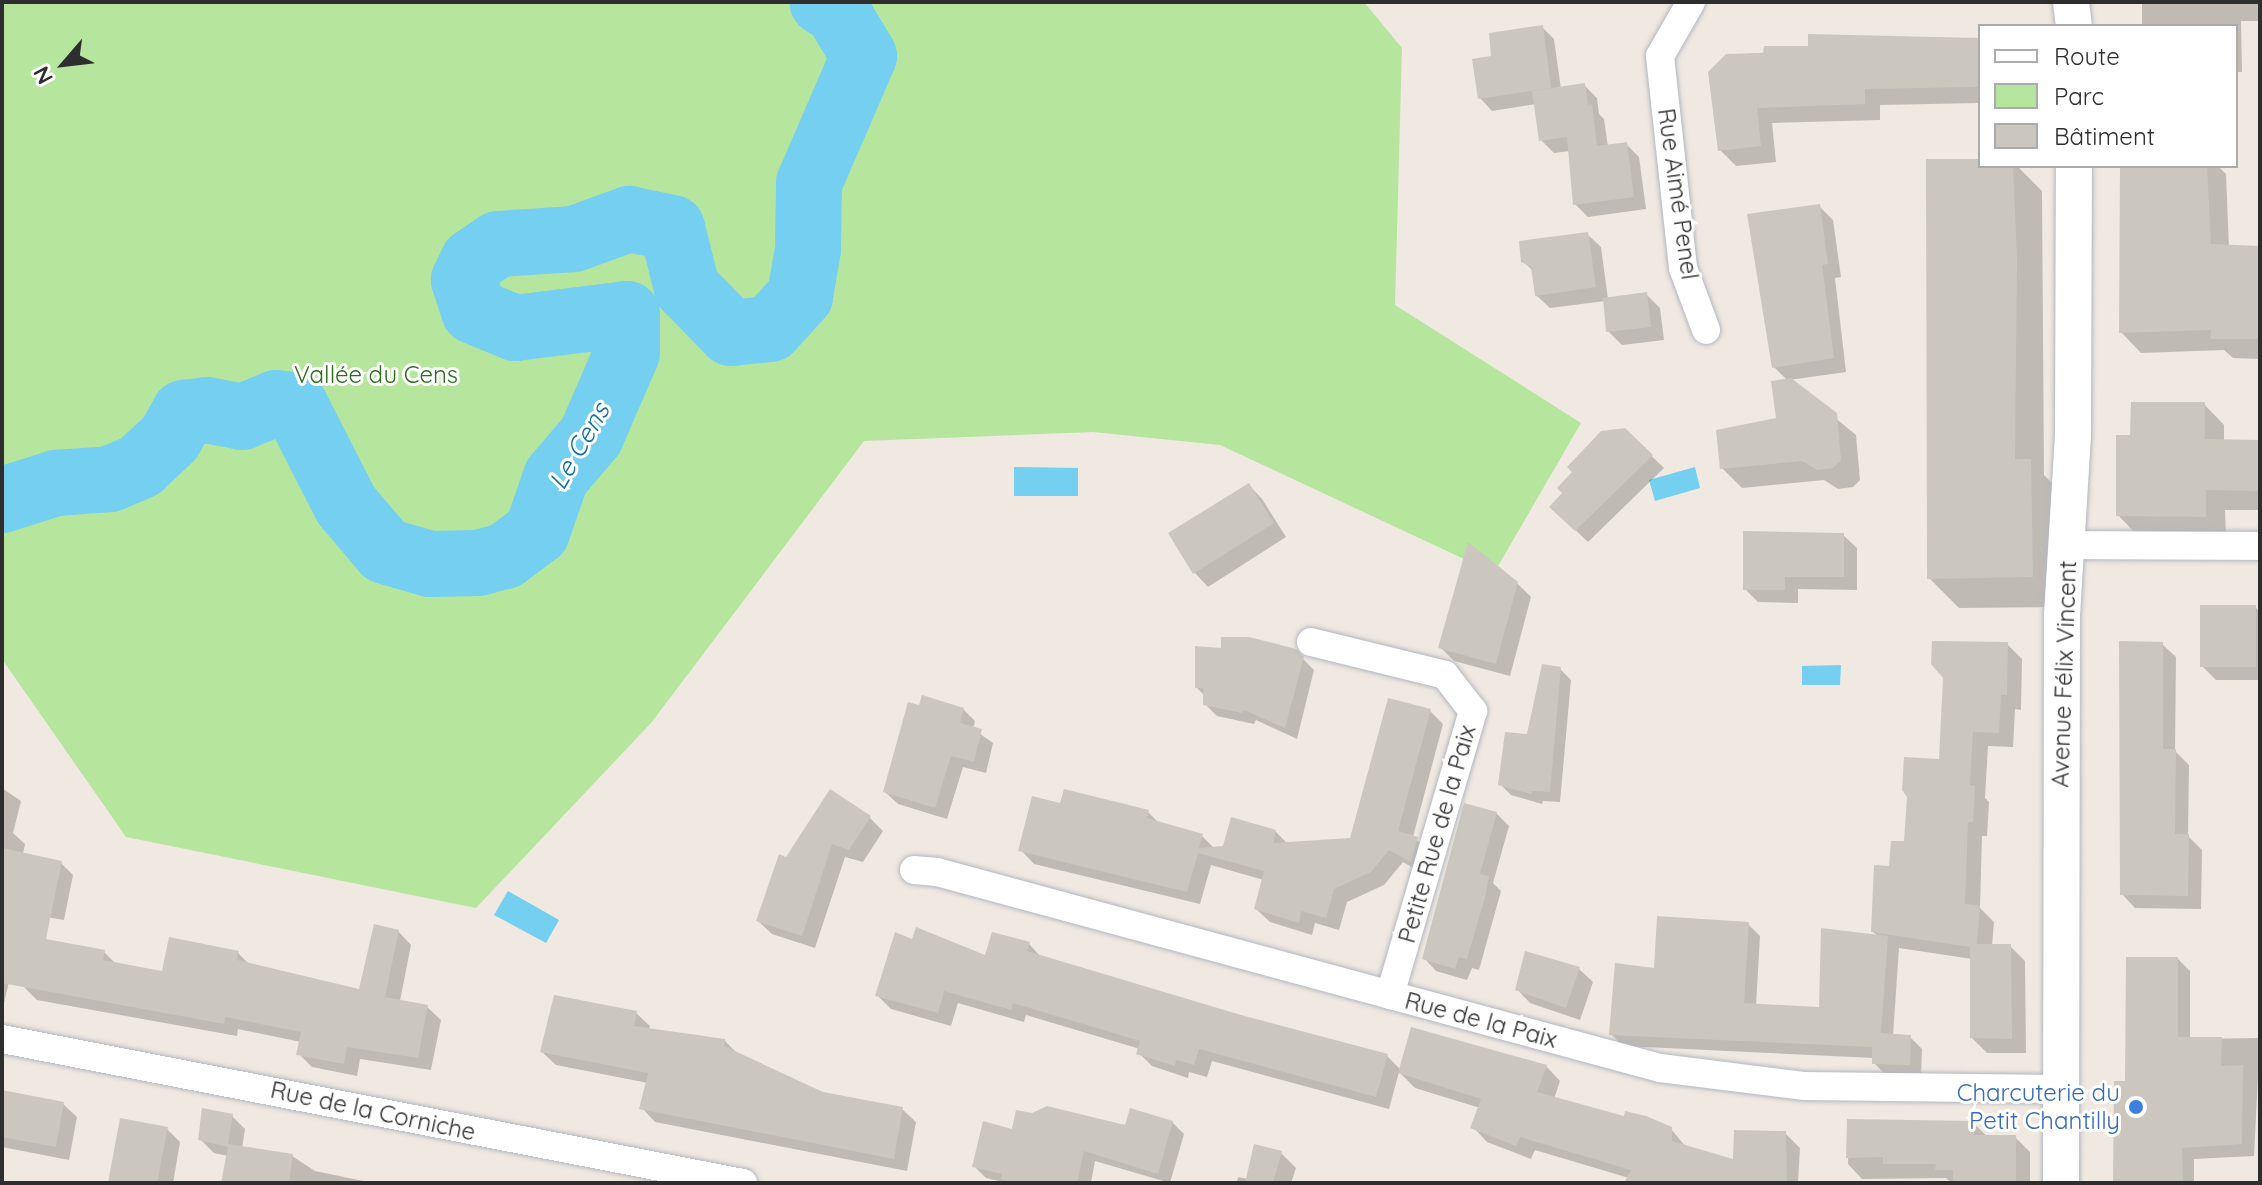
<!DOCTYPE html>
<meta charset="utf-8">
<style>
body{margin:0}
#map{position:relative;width:2262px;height:1185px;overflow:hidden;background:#efe9e1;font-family:Quicksand,sans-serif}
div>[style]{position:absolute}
.green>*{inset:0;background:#b6e59e}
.water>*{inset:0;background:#75cff0}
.shadow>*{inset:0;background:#0003}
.river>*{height:66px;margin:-33px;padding:0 33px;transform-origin:33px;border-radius:33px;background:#75cff0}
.building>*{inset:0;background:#cbc7bf}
.roads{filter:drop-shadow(0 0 2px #b4b7c1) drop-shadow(0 0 2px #b4b7c1)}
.minor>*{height:28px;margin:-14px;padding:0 14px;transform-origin:14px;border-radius:14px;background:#fff}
.tertiary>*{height:36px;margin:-18px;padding:0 18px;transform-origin:18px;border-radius:18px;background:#fff}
.dots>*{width:22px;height:22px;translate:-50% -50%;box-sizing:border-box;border:4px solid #fff;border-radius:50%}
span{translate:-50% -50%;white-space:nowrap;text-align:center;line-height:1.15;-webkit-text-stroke:6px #fff;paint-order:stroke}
.street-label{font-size:24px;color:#2e2e2e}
.park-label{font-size:24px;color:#2c6e1b}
.shop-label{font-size:24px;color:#366cbe}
.right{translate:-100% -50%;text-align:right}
.water-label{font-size:26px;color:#0d6fa3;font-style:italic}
.frame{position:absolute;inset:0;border:4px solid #2e2e2e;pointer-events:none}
.legend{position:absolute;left:1978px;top:24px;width:260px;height:144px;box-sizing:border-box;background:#fff;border:2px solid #ababab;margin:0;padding:10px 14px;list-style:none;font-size:24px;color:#2e2e2e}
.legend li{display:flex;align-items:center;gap:16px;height:40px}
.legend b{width:40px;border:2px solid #ababab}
.north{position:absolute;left:24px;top:24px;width:80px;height:80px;-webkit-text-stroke:6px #fff;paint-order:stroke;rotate:242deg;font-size:22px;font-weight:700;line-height:32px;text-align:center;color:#2e2e2e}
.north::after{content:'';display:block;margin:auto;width:28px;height:36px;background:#2e2e2e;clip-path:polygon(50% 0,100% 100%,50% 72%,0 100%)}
</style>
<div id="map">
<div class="green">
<div style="clip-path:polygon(2px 2px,1364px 2px,1402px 48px,1395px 305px,1581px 423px,1494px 573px,1220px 445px,1093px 432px,864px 441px,651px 723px,476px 908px,126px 837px,2px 659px)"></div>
</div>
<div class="water">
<div style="clip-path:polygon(1014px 467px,1078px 468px,1078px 496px,1014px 496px)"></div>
<div style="clip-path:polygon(1695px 467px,1700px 488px,1655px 501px,1649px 480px)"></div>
<div style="clip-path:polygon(1841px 665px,1840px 685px,1802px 685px,1802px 666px)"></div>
<div style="clip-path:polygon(508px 891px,559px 920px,546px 943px,494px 915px)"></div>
</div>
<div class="shadow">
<div style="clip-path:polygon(2142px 2px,2260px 2px,2260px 21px,2241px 21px,2242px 72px,2236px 72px,2236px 26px,2142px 26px)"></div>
<div style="clip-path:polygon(1542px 27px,1554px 39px,1561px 89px,1584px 85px,1597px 98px,1599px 114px,1604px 119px,1608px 147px,1626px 144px,1639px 157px,1646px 209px,1588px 217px,1575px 204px,1570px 151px,1554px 153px,1541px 140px,1536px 104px,1492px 111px,1480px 98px,1494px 58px)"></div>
<div style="clip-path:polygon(1980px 39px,1980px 103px,1880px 105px,1880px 120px,1772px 123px,1776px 162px,1736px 166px,1720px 150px,1727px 55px)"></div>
<div style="clip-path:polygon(1980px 161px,1980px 166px,2017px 166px,2042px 191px,2044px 475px,2060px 491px,2062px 607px,1959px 608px,1929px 578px)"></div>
<div style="clip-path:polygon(2122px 166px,2218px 166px,2226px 174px,2229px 247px,2260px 248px,2260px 359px,2233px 358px,2224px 350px,2141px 353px,2121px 332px)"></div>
<div style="clip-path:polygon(1820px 207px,1833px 220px,1841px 277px,1835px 278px,1846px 372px,1789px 380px,1856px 435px,1860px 480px,1853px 487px,1838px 489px,1824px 480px,1742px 488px,1722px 468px,1778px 420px,1788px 381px,1774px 367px)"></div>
<div style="clip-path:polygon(1587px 234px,1601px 247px,1608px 299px,1646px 294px,1660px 308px,1664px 340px,1622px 345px,1608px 331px,1605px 301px,1550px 308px,1536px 295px,1533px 271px,1523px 261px)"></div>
<div style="clip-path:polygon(2204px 404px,2224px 425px,2224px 441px,2260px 442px,2260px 510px,2225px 510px,2226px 536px,2138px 536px,2118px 515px,2132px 437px)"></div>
<div style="clip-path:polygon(1625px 430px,1664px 468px,1588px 542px,1551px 507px)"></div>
<div style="clip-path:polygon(1249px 485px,1262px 499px,1286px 537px,1208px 587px,1195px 573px,1170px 533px)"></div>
<div style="clip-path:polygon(1843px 535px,1857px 548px,1857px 590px,1798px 589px,1798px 603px,1758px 602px,1745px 589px)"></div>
<div style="clip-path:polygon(1517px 583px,1531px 597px,1510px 676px,1454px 661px,1440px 647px)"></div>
<div style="clip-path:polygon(2255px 607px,2260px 612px,2260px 680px,2216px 680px,2202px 666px)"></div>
<div style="clip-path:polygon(2007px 644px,2022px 659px,2021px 710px,2015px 709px,2013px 747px,1988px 746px,1985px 798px,1989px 802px,1987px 836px,1982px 836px,1980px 908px,1994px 922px,1992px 946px,2010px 946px,2025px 961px,2026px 1053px,1987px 1053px,1972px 1038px,1972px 959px,1899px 948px,1893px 1036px,1910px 1037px,1922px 1049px,1921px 1076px,1886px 1075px,1874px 1063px,1874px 1058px,1623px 1046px,1611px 1034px,1656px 970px,1748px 924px,1760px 936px,1756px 1006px,1821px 1009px,1878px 936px,1873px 932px,1891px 868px,1906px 843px,1941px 761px)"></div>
<div style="clip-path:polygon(2162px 644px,2176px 657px,2175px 751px,2189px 765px,2188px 836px,2202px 850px,2201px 909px,2135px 908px,2122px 894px)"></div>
<div style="clip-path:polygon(1295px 651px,1314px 670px,1297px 739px,1256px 720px,1254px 724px,1217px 716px,1205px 704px,1205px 696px,1197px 688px)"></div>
<div style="clip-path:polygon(1560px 669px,1571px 680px,1560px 802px,1543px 801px,1542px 804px,1511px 795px,1500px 784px,1529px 736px)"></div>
<div style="clip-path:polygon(963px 709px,975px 721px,973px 729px,993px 743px,986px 773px,963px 767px,947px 819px,898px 804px,885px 792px)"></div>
<div style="clip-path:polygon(1430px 711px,1443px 724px,1413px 837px,1431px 852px,1424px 874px,1403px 862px,1384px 885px,1347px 902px,1339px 930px,1315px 923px,1312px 935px,1270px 922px,1256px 909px,1264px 880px,1211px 865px,1200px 904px,1034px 864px,1021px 850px,1062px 806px,1148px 812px,1160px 824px,1202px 836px,1215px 849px,1275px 831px,1288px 844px,1351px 840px)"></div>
<div style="clip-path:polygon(2px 788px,21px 801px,13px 833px,25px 844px,23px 854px,61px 863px,73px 875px,64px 920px,2px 909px)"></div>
<div style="clip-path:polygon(831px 792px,870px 818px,883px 831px,863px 862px,845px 857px,815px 948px,772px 934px,758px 921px,787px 859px)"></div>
<div style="clip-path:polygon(1496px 813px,1509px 826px,1493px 883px,1501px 891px,1479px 970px,1472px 968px,1467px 980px,1436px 971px,1424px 958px)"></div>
<div style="clip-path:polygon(398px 931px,411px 945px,400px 1001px,427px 1007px,441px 1020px,431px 1070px,360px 1059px,357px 1076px,312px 1067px,299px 1054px,301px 1042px,238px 1029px,237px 1036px,37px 1000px,24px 987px,104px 952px,116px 964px,163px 973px,238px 953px,250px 965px,360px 992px)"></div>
<div style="clip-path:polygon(914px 941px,987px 958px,1029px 944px,1042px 958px,1241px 1017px,1387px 1056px,1401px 1070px,1546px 1066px,1560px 1081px,1554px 1099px,1671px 1129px,1686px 1147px,1735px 1162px,1785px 1133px,1800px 1148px,1798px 1183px,1627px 1183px,1629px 1178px,1535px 1150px,1531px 1159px,1487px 1142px,1473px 1127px,1480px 1108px,1415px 1088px,1399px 1072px,1389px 1109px,1212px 1061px,1207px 1077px,1189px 1072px,1188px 1078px,1152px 1066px,1139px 1053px,1140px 1049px,1026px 1015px,1024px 1022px,958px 1003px,951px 1026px,891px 1009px,878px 996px)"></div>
<div style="clip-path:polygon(2178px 959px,2190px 971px,2190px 1039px,2260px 1038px,2254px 1156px,2194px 1159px,2194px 1183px,2115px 1183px,2127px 1083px)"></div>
<div style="clip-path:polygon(1579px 969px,1593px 982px,1580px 1020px,1530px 1003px,1517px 989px)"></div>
<div style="clip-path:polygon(2px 971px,10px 978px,4px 1003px,2px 1003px)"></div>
<div style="clip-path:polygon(636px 1013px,650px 1026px,649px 1030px,724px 1040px,738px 1054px,822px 1094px,902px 1109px,916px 1122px,907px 1171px,655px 1122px,642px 1108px,648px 1083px,556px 1065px,542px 1052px)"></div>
<div style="clip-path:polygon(2px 1093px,63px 1104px,77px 1117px,69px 1160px,2px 1147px)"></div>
<div style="clip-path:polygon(232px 1116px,245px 1129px,242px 1148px,292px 1156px,315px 1171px,373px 1183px,223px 1183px,228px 1156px,214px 1153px,200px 1139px)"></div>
<div style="clip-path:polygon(1849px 1121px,1973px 1123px,1988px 1137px,2015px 1137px,2030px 1152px,2030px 1183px,1952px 1183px,1946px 1178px,1862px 1179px,1848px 1164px)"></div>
<div style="clip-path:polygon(1172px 1122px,1184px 1134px,1170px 1183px,1095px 1161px,1091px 1183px,1007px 1183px,986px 1178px,974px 1166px,1013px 1131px)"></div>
<div style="clip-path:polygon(167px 1129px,180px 1142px,173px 1183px,113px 1183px)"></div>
<div style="clip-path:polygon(1281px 1153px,1296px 1168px,1291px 1183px,1237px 1183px,1238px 1177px,1248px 1179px)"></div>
</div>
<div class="river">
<div style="left:2px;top:500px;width:57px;rotate:-17.5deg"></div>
<div style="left:56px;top:483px;width:54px;rotate:-4.2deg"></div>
<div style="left:110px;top:479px;width:33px;rotate:-23deg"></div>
<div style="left:140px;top:466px;width:41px;rotate:-43deg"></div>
<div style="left:170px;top:438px;width:29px;rotate:-61deg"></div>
<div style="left:184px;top:413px;width:23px;rotate:-7deg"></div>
<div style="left:207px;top:410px;width:36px;rotate:11deg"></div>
<div style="left:242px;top:417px;width:37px;rotate:-22deg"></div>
<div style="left:276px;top:403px;width:19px;rotate:6deg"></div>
<div style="left:295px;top:405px;width:112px;rotate:63deg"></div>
<div style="left:346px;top:505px;width:60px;rotate:49.7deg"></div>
<div style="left:385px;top:551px;width:47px;rotate:16.1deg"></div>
<div style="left:430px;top:564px;width:48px;rotate:-1.2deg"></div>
<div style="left:478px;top:563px;width:28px;rotate:-15deg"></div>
<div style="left:505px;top:556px;width:40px;rotate:-37deg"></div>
<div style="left:537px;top:532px;width:58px;rotate:-70.9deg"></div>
<div style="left:556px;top:477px;width:54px;rotate:-49.5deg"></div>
<div style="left:591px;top:436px;width:90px;rotate:-66.6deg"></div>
<div style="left:627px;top:353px;width:39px;rotate:-90deg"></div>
<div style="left:627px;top:314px;width:113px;rotate:172.9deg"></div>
<div style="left:515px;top:328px;width:44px;rotate:-157.5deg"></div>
<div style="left:474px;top:311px;width:33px;rotate:-108deg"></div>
<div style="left:464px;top:280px;width:21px;rotate:-65deg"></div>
<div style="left:473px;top:261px;width:30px;rotate:-34deg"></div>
<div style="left:498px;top:244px;width:76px;rotate:-3.8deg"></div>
<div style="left:574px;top:239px;width:59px;rotate:-20deg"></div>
<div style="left:629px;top:219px;width:44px;rotate:11.8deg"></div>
<div style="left:672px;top:228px;width:62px;rotate:76deg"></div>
<div style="left:687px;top:288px;width:63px;rotate:45.6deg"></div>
<div style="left:731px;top:333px;width:39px;rotate:-6deg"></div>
<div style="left:770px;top:329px;width:45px;rotate:-47.7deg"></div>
<div style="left:800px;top:296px;width:48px;rotate:-80.3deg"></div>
<div style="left:808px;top:249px;width:66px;rotate:-89.1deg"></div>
<div style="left:809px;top:183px;width:138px;rotate:-66.6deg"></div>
<div style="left:864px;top:56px;width:52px;rotate:-121deg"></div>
<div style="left:837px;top:11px;width:17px;rotate:-149deg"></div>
</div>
<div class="building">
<div style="clip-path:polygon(1543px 25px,1551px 88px,1478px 99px,1472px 59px,1491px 56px,1489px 33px)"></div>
<div style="clip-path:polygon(1808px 34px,1980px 38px,1980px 87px,1865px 89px,1865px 104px,1757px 108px,1761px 146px,1718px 151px,1708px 72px,1726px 54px,1763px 53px,1764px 46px,1808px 46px)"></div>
<div style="clip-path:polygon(1585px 83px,1588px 105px,1592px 104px,1597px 146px,1627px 142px,1634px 197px,1573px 205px,1567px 137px,1539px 141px,1532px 91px)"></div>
<div style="clip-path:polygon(1926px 159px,1980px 159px,1980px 166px,2013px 166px,2017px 259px,2015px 459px,2031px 459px,2033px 577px,1927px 579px)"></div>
<div style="clip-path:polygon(2120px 166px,2207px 166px,2211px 244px,2260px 246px,2260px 339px,2210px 339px,2211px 330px,2119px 333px)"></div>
<div style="clip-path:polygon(1820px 204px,1828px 264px,1822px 265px,1834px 358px,1772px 368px,1747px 214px)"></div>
<div style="clip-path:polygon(1588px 232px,1596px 287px,1535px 296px,1531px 267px,1521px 262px,1519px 241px)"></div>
<div style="clip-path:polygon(1647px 292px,1651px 327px,1606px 332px,1603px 298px)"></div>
<div style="clip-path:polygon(1791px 378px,1837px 413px,1841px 460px,1833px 468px,1817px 470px,1802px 461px,1720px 469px,1716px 430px,1776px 418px,1771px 381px)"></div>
<div style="clip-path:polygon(2131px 402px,2205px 402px,2205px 439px,2260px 440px,2260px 491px,2206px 490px,2206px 517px,2116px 516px,2116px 435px,2130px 435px)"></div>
<div style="clip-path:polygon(1625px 428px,1653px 455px,1575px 531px,1549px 507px,1562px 493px,1557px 488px,1572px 472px,1567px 467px,1601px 431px)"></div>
<div style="clip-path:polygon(1249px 483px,1274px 523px,1193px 574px,1168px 533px)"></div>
<div style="clip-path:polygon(1743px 531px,1844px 533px,1844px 577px,1785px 577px,1785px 590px,1743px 590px)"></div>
<div style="clip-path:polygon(1468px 542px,1518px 582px,1496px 664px,1438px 648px)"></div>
<div style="clip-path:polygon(2200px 605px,2256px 605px,2256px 667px,2200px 667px)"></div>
<div style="clip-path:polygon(1221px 637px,1249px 637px,1296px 649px,1304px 657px,1285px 728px,1244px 710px,1242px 713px,1203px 705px,1203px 688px,1195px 688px,1195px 646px,1221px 648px)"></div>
<div style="clip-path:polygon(1932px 641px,2008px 642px,2007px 695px,2001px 695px,1999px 733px,1973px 732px,1970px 785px,1975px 786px,1973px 822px,1968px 822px,1965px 904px,1980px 905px,1977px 944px,2011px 944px,2012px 1039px,1970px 1038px,1970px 947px,1871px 932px,1874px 865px,1889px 866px,1891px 841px,1904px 841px,1907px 797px,1902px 790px,1904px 757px,1939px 759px,1943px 678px,1931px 664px)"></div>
<div style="clip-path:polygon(2119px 641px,2163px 642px,2163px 749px,2176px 749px,2175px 834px,2189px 834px,2188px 896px,2120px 895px)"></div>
<div style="clip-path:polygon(1542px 664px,1561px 667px,1550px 792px,1532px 791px,1531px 794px,1498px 785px,1505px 732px,1527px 734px)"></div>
<div style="clip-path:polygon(922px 695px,964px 708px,960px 723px,982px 729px,974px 762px,951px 756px,935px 808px,883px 792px,908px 702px,919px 705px)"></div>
<div style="clip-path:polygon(1388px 698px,1431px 709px,1398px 831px,1418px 837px,1411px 862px,1389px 850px,1371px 872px,1334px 889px,1326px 918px,1301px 911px,1299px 923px,1254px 909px,1264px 871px,1198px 853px,1187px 892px,1018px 851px,1032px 796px,1060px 803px,1064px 789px,1149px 810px,1147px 818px,1203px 834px,1199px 848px,1223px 846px,1231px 817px,1276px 830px,1273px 843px,1350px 838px)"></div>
<div style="clip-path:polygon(830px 789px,871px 816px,849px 850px,832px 844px,802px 936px,756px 921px,779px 854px,786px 857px)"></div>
<div style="clip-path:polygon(1464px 803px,1497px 812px,1480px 874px,1489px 876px,1486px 894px,1467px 959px,1459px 957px,1455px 969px,1422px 959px)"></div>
<div style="clip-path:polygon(2px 848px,62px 861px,46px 939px,105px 950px,103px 960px,162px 971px,169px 937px,239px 951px,237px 960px,359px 989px,374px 924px,399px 930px,385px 997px,428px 1005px,418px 1058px,347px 1047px,344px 1064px,296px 1055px,301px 1032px,225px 1017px,224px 1024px,2px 983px)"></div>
<div style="clip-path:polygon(1657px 916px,1749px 922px,1744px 1003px,1819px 1007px,1821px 928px,1888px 936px,1881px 1033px,1911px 1035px,1910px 1065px,1872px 1064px,1872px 1047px,1609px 1035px,1615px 963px,1654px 968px)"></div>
<div style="clip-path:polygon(916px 927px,985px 955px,992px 932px,1030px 942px,1027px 951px,1241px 1015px,1388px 1054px,1376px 1097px,1199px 1049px,1194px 1065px,1176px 1060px,1175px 1066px,1136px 1054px,1140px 1041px,1013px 1003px,1011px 1010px,944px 991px,938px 1013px,875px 996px,895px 932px,912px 939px)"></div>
<div style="clip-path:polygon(1525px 951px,1580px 967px,1566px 1008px,1515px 990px)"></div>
<div style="clip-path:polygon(2126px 957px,2178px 957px,2178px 1037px,2222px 1037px,2221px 1066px,2243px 1065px,2242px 1144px,2182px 1148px,2183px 1183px,2113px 1183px,2114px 1081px,2125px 1081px)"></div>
<div style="clip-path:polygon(554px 995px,637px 1011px,634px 1026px,725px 1039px,724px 1046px,823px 1092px,903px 1107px,894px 1159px,639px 1109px,648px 1073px,540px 1052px)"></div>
<div style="clip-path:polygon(1411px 1027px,1547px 1065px,1537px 1092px,1624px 1116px,1625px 1111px,1646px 1116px,1672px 1127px,1672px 1141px,1733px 1159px,1734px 1130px,1786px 1131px,1787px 1183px,1624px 1183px,1631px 1170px,1520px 1137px,1516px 1146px,1470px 1128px,1481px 1099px,1398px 1073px)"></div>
<div style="clip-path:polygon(2px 1090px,64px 1102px,56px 1147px,2px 1137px)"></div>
<div style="clip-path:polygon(1047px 1106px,1125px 1125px,1130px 1108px,1173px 1121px,1158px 1174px,1084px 1151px,1077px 1183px,1018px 1183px,1001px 1180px,1002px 1174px,972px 1167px,983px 1121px,1012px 1129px,1016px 1110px,1032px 1113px)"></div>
<div style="clip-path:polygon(202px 1108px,233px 1114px,228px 1144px,293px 1154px,289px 1183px,221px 1183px,228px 1147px,198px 1140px)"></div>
<div style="clip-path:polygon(120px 1118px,168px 1127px,157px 1183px,108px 1183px)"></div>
<div style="clip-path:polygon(1847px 1119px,1974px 1121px,1974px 1135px,2016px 1135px,2016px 1183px,1953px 1183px,1953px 1170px,1935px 1170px,1936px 1164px,1883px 1164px,1883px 1157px,1846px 1158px)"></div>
<div style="clip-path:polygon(1254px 1144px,1282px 1151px,1273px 1183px,1245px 1183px)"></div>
</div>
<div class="roads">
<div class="minor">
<div style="left:1691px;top:2px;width:62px;rotate:119.9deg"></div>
<div style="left:1660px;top:56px;width:213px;rotate:83.8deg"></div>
<div style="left:1683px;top:268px;width:66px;rotate:69.6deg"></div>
<div style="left:2068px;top:545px;width:192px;rotate:0.3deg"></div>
<div style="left:1311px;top:642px;width:138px;rotate:13.8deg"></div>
<div style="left:1445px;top:675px;width:46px;rotate:52.1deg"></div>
<div style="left:1473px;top:711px;width:296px;rotate:106.3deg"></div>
<div style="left:914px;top:870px;width:23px;rotate:5deg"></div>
<div style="left:937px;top:872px;width:749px;rotate:15.17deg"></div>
<div style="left:1660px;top:1068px;width:146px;rotate:7.1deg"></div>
<div style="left:1805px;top:1086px;width:255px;rotate:0.7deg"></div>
<div style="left:2px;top:1039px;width:755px;rotate:11deg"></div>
</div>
<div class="tertiary">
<div style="left:2071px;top:2px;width:24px;rotate:83deg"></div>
<div style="left:2061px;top:1183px;width:568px;rotate:-89.9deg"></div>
<div style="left:2062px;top:615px;width:179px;rotate:-86.5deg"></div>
<div style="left:2073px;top:436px;width:270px;rotate:-89.8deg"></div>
</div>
</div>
<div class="dots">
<div style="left:2136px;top:1107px;background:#3f7fe0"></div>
</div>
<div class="street-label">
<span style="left:1678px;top:194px;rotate:82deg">Rue Aimé Penel</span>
<span style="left:2064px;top:674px;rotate:-88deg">Avenue Félix Vincent</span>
<span style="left:1437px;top:834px;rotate:-74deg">Petite Rue de la Paix</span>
<span style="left:1481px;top:1020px;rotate:15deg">Rue de la Paix</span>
<span style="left:373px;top:1111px;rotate:12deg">Rue de la Corniche</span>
</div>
<div class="park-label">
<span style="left:376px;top:375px">Vallée du Cens</span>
</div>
<div class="shop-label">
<span class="right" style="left:2120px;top:1107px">Charcuterie du<br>Petit Chantilly</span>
</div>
<div class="water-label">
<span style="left:579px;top:446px;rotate:-60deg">Le Cens</span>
</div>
<div class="frame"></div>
<ul class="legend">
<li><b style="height:10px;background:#fff"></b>Route</li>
<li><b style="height:22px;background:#b6e59e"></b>Parc</li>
<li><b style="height:22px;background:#cbc7bf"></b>Bâtiment</li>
</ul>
<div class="north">N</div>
</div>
